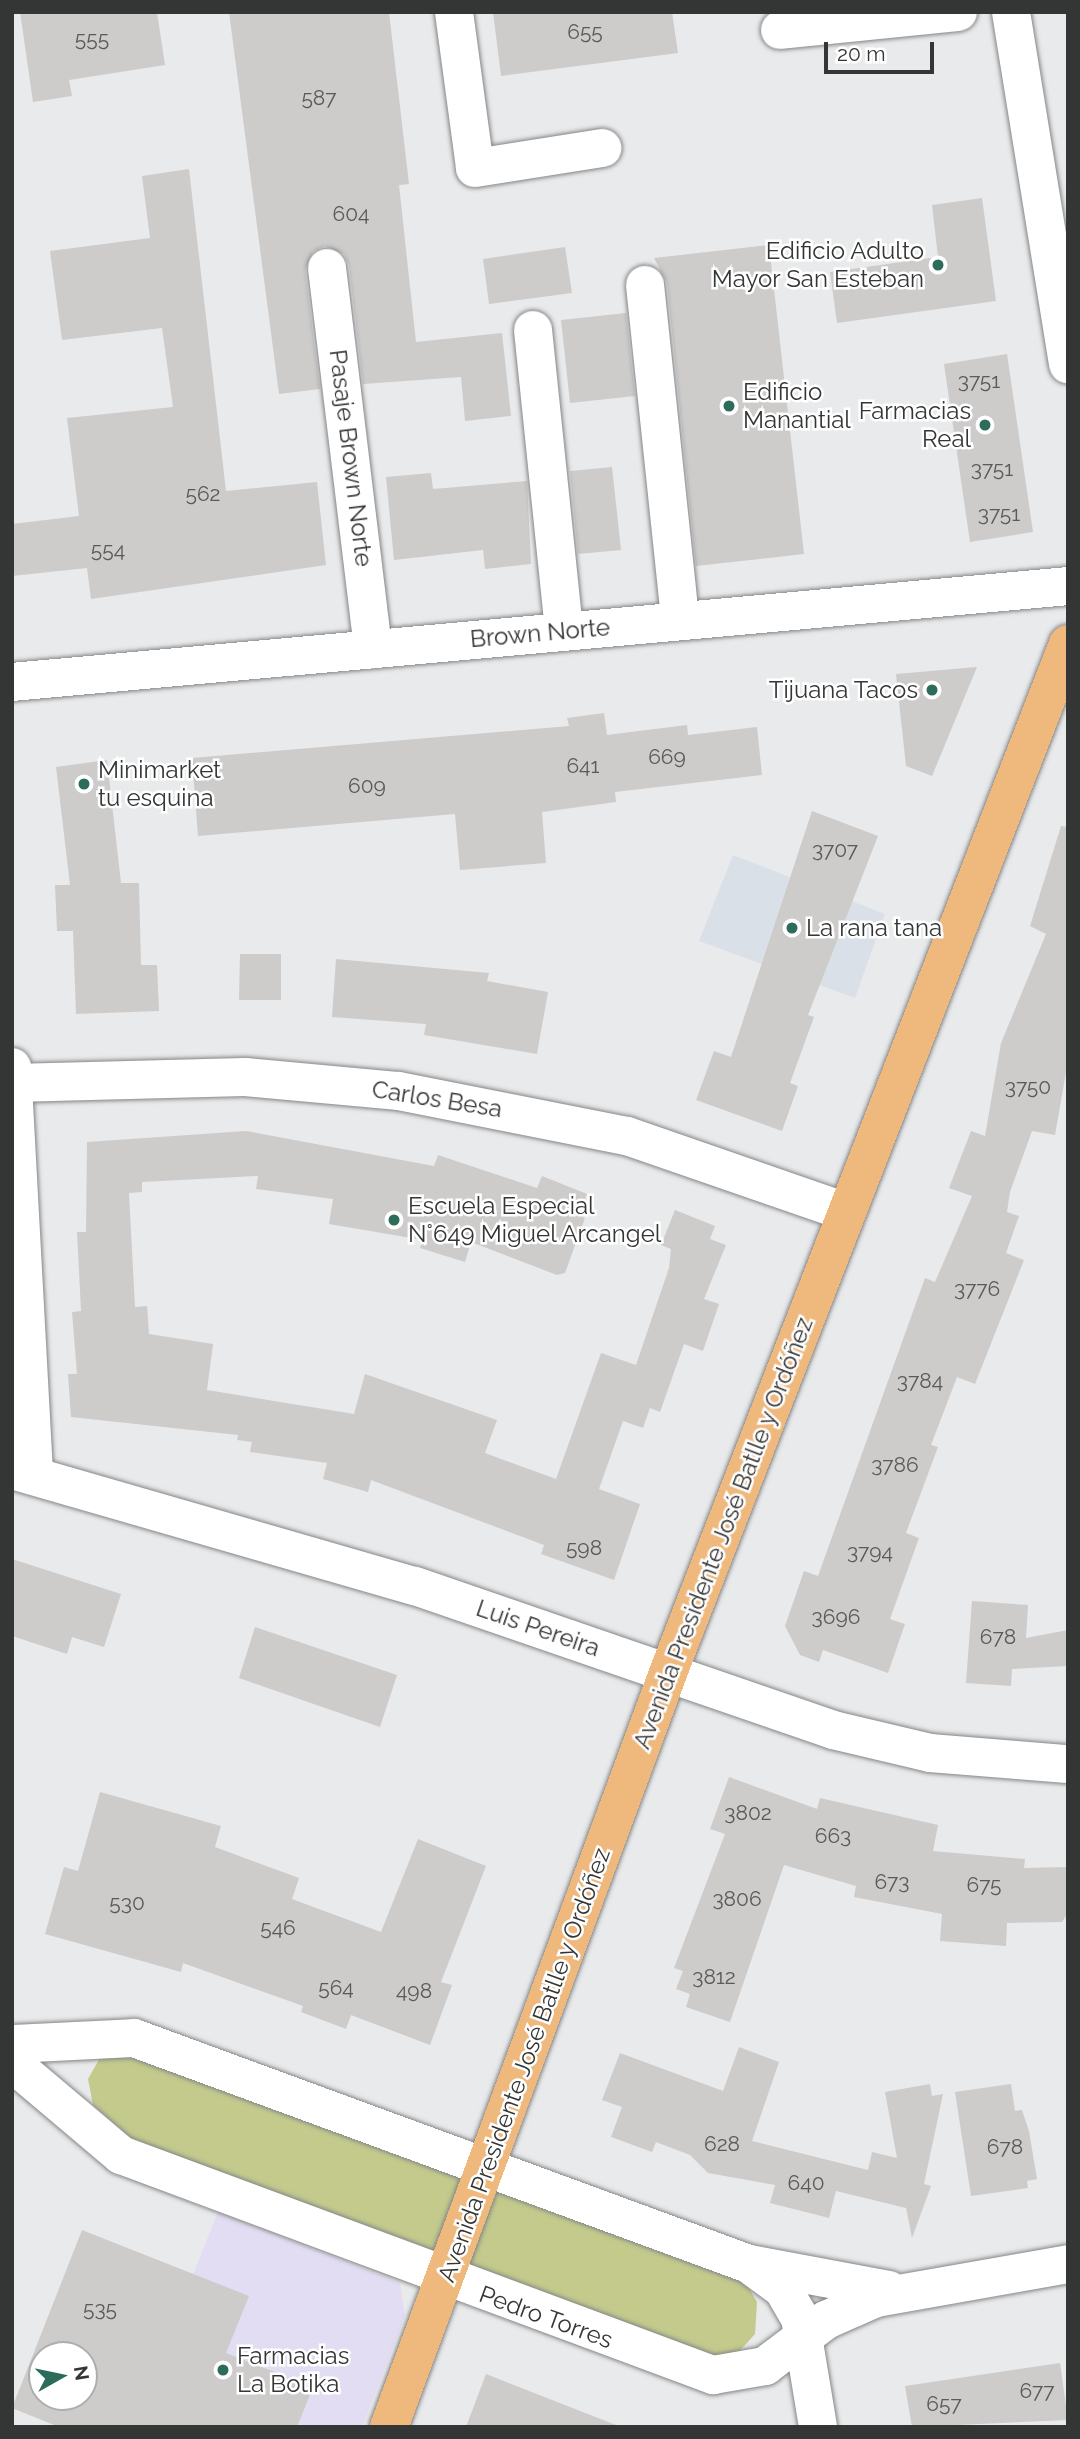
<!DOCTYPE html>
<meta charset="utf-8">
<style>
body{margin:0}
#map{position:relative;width:1080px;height:2439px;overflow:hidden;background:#e9eaec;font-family:Raleway,sans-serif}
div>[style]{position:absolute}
.commercial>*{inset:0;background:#e2ddf2}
.built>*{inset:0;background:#dae0e8}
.green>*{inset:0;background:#c3ca8c}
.building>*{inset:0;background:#cecbcb}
.roads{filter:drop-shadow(0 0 2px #858688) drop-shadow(0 0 2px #858688)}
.minor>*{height:38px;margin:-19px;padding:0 19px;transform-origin:19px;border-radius:19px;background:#fff}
.major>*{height:38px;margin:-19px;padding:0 19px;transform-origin:19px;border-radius:19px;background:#efb97e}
.dots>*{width:19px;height:19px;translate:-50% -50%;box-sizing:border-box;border:4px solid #fff;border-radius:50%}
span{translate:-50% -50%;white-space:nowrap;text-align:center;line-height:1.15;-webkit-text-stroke:5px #fff;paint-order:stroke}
.number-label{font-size:21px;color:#5a5a5a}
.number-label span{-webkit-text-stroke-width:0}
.poi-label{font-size:24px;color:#343535}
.right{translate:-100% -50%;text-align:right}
.left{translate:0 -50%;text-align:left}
.street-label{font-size:24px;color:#343535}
.frame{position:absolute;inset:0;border:14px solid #343535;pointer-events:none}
.north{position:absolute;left:28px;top:2341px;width:70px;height:70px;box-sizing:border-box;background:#fff;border:2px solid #aeaeae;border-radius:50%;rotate:81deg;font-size:19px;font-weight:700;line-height:28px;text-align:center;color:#343535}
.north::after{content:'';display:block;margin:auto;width:24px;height:32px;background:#2c6c5a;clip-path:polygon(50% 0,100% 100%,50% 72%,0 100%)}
.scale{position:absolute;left:824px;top:42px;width:110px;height:32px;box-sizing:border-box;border:4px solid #343535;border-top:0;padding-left:9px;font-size:21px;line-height:24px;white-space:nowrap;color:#343535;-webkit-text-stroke:5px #fff;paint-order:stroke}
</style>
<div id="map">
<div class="commercial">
<div style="clip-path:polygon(218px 2212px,400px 2283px,405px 2316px,362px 2427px,199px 2427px,140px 2406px)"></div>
</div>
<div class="built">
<div style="clip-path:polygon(733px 855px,885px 914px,855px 998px,699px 941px)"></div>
</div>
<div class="green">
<div style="clip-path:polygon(132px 2052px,743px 2278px,757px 2302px,755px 2334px,737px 2354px,714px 2365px,133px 2140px,93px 2105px,88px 2079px,101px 2056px)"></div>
</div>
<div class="building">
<div style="clip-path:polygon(20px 12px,157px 12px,165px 65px,69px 80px,72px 96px,33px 102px)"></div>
<div style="clip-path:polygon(229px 12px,389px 12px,409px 184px,399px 185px,416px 342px,502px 333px,511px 416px,465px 421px,461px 377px,363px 384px,349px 265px,344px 254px,325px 246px,313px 251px,305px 270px,320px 389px,279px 394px)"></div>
<div style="clip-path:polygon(493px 12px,672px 12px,678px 53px,501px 76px)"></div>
<div style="clip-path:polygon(189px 169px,226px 491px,317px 482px,326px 565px,91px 599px,87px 568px,12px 576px,12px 524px,79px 516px,67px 418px,173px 407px,162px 328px,62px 340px,50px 251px,150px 238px,142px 176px)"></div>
<div style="clip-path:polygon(982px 198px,996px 301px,837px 323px,830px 272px,938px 257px,932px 205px)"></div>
<div style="clip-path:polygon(769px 245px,804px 554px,696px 566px,667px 283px,654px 258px)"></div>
<div style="clip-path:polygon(565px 247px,572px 293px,489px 304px,483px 259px)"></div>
<div style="clip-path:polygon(626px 313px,635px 396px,570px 403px,561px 320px)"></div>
<div style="clip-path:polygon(1007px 354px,1033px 532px,970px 542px,944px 364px)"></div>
<div style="clip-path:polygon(612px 467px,621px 550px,578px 554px,570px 471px)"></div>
<div style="clip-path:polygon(431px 473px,433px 489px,527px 481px,531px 564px,485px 569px,483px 550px,394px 560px,386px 477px)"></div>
<div style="clip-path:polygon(977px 667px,932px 776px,906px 766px,896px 674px)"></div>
<div style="clip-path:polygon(604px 713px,607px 735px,687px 725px,688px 735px,757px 727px,762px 775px,615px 792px,616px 802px,542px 812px,546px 863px,460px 870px,455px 814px,198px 836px,192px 758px,569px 726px,567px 718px)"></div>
<div style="clip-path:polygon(107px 760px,121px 883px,139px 883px,141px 965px,157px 965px,159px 1011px,76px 1014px,73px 931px,57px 931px,55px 885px,70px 885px,56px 767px)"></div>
<div style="clip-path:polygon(812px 811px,878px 836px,808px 1015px,814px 1017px,790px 1083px,798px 1086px,782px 1131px,696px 1100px,714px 1051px,731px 1057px)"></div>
<div style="clip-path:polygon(1061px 826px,1068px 827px,1068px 1061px,1055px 1135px,1032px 1131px,1010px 1192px,1007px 1212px,1019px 1216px,1006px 1253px,1024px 1260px,975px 1384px,957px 1377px,931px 1445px,938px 1447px,906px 1533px,919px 1538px,890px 1619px,905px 1624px,888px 1673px,823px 1650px,819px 1662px,800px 1655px,785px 1626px,804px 1571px,818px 1576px,925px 1278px,935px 1282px,972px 1196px,949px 1188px,971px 1131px,985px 1136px,1001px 1043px,1046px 934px,1030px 926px)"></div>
<div style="clip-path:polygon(240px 954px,281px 954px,281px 1000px,239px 1000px)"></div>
<div style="clip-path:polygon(336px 959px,489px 973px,487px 981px,548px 992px,537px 1054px,424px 1035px,426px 1024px,332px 1017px)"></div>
<div style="clip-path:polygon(246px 1131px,434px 1166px,438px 1155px,537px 1188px,542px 1176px,587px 1194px,578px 1215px,585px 1218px,565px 1273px,557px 1275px,471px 1242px,465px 1262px,420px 1248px,423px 1240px,329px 1224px,333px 1199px,256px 1189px,258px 1176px,142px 1182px,142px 1192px,129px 1193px,135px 1307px,147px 1306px,149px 1334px,213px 1344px,207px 1390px,354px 1414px,365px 1374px,497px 1420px,485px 1453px,556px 1479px,601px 1353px,636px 1365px,669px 1268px,671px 1249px,661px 1245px,675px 1210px,715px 1226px,710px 1239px,726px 1245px,704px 1299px,719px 1304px,703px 1351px,684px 1344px,660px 1412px,650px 1408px,643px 1428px,623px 1421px,599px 1489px,640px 1504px,614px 1580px,541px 1554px,544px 1545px,371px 1480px,368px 1492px,323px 1479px,327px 1463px,250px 1452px,252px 1442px,237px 1440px,238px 1435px,71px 1417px,68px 1374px,77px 1374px,72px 1312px,81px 1311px,77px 1232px,86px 1232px,87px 1142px)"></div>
<div style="clip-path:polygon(12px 1559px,121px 1594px,104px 1647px,72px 1637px,67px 1654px,12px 1636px)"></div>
<div style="clip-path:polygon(972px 1601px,1028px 1605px,1026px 1638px,1068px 1630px,1068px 1666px,1012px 1669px,1011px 1686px,966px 1683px)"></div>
<div style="clip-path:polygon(255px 1627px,397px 1675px,380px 1727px,239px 1678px)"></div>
<div style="clip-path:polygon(729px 1777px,817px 1809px,820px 1798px,938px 1825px,933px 1851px,1025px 1859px,1024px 1868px,1068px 1867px,1068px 1913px,1062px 1922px,1007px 1923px,1006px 1946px,940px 1941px,942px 1914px,854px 1897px,856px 1886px,784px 1865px,730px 2022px,686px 2007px,690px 1994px,676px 1989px,683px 1971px,674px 1968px,725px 1834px,710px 1829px)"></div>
<div style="clip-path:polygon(100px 1792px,221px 1826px,215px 1847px,299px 1878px,292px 1899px,381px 1932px,418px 1839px,486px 1866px,441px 1982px,452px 1985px,430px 2045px,351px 2015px,346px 2029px,301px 2012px,303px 2006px,183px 1963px,181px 1972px,45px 1934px,64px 1867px,78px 1871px)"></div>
<div style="clip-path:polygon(739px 2047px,779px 2062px,752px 2141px,868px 2170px,872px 2152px,897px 2158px,885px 2092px,930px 2084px,932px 2096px,943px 2094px,924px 2184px,931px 2186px,912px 2238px,906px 2208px,836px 2191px,829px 2218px,770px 2203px,775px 2185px,708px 2173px,690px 2155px,656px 2142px,652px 2152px,611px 2137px,622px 2107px,602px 2100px,620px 2053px,723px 2091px)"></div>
<div style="clip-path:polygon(1011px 2084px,1015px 2111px,1022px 2110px,1029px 2131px,1037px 2179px,1027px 2181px,1028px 2188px,971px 2196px,955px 2092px)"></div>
<div style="clip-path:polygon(evenodd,82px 2230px,249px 2296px,226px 2353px,313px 2387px,297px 2427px,59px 2427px,12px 2408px,82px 2230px,42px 2355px,84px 2355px,84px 2397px,42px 2397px,42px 2355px)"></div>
<div style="clip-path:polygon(1060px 2363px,1068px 2420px,912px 2427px,905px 2386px)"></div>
<div style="clip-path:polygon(486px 2374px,616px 2425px,615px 2427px,466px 2427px)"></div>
</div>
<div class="roads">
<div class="minor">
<div style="left:454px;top:12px;width:157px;rotate:82.3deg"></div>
<div style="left:475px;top:168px;width:129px;rotate:-8.9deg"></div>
<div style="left:1011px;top:12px;width:357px;rotate:80.8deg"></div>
<div style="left:780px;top:30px;width:179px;rotate:-5.8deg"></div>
<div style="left:327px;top:268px;width:384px;rotate:83.1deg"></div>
<div style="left:645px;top:285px;width:336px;rotate:84deg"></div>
<div style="left:533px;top:330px;width:302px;rotate:84.1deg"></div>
<div style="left:12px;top:682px;width:1060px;rotate:-5.19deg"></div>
<div style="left:12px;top:1067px;width:409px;rotate:86.9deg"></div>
<div style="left:13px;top:1083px;width:232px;rotate:-1.5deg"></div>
<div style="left:245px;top:1077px;width:155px;rotate:5.2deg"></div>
<div style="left:399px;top:1091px;width:232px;rotate:11.2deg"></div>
<div style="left:627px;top:1136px;width:232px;rotate:19.1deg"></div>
<div style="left:12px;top:1470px;width:419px;rotate:16.1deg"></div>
<div style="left:415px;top:1586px;width:442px;rotate:19deg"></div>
<div style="left:833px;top:1730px;width:100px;rotate:13.3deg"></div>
<div style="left:930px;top:1753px;width:138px;rotate:4.6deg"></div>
<div style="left:12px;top:2044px;width:122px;rotate:-2.8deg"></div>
<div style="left:134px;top:2038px;width:655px;rotate:20.18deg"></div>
<div style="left:749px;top:2264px;width:142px;rotate:10.5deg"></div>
<div style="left:12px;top:2063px;width:143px;rotate:40.2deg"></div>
<div style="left:121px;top:2155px;width:632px;rotate:20.39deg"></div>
<div style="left:713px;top:2375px;width:53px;rotate:-9.8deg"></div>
<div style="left:765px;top:2366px;width:76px;rotate:-37deg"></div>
<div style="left:826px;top:2320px;width:55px;rotate:-23.7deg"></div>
<div style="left:876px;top:2298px;width:195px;rotate:-10deg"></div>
<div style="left:754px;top:2268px;width:36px;rotate:36deg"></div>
<div style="left:783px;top:2289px;width:34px;rotate:60deg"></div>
<div style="left:800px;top:2318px;width:110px;rotate:80.6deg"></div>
</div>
<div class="major">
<div style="left:389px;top:2427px;width:804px;rotate:-69.69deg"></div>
<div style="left:668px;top:1673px;width:1104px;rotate:-68.76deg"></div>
</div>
</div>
<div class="dots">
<div style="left:938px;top:265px;background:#2c6c5a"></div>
<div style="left:729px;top:406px;background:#2c6c5a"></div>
<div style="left:985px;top:425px;background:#2c6c5a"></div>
<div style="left:932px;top:690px;background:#2c6c5a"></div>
<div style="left:84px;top:784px;background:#2c6c5a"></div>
<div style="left:792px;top:928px;background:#2c6c5a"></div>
<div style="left:394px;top:1220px;background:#2c6c5a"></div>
<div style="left:223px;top:2370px;background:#2c6c5a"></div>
</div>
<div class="number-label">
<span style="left:585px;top:32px">655</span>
<span style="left:92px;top:39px">555</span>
<span style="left:319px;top:98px">587</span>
<span style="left:351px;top:214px">604</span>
<span style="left:979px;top:381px">3751</span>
<span style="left:992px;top:469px">3751</span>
<span style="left:203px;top:494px">562</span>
<span style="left:999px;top:514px">3751</span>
<span style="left:108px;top:550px">554</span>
<span style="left:667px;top:757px">669</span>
<span style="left:583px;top:766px">641</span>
<span style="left:367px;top:786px">609</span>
<span style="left:835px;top:850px">3707</span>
<span style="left:1028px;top:1087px">3750</span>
<span style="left:977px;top:1289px">3776</span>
<span style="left:920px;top:1381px">3784</span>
<span style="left:895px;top:1465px">3786</span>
<span style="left:584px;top:1548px">598</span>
<span style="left:870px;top:1552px">3794</span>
<span style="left:836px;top:1617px">3696</span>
<span style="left:998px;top:1637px">678</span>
<span style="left:748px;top:1813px">3802</span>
<span style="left:833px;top:1836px">663</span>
<span style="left:892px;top:1882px">673</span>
<span style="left:984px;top:1885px">675</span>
<span style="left:737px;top:1899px">3806</span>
<span style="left:127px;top:1903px">530</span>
<span style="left:278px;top:1928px">546</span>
<span style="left:714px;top:1977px">3812</span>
<span style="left:336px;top:1988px">564</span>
<span style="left:414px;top:1991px">498</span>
<span style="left:722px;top:2144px">628</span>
<span style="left:1005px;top:2147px">678</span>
<span style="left:806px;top:2183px">640</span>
<span style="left:100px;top:2309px">535</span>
<span style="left:1037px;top:2391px">677</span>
<span style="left:944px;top:2404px">657</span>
</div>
<div class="poi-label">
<span class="right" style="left:924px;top:265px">Edificio Adulto<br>Mayor San Esteban</span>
<span class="left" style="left:743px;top:406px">Edificio<br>Manantial</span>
<span class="right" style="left:971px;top:425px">Farmacias<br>Real</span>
<span class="right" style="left:918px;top:690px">Tijuana Tacos</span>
<span class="left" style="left:98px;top:784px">Minimarket<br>tu esquina</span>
<span class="left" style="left:806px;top:928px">La rana tana</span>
<span class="left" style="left:408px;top:1220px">Escuela Especial<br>N°649 Miguel Arcangel</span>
<span class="left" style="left:237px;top:2370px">Farmacias<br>La Botika</span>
</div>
<div class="street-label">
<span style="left:351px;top:458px;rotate:83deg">Pasaje Brown Norte</span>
<span style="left:540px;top:633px;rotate:-5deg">Brown Norte</span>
<span style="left:437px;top:1099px;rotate:9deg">Carlos Besa</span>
<span style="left:723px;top:1533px;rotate:-69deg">Avenida Presidente José Batlle y Ordóñez</span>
<span style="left:538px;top:1628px;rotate:19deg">Luis Pereira</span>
<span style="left:524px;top:2065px;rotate:-70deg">Avenida Presidente José Batlle y Ordóñez</span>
<span style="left:546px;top:2317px;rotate:20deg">Pedro Torres</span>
</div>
<div class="frame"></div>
<div class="north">N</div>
<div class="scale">20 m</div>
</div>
